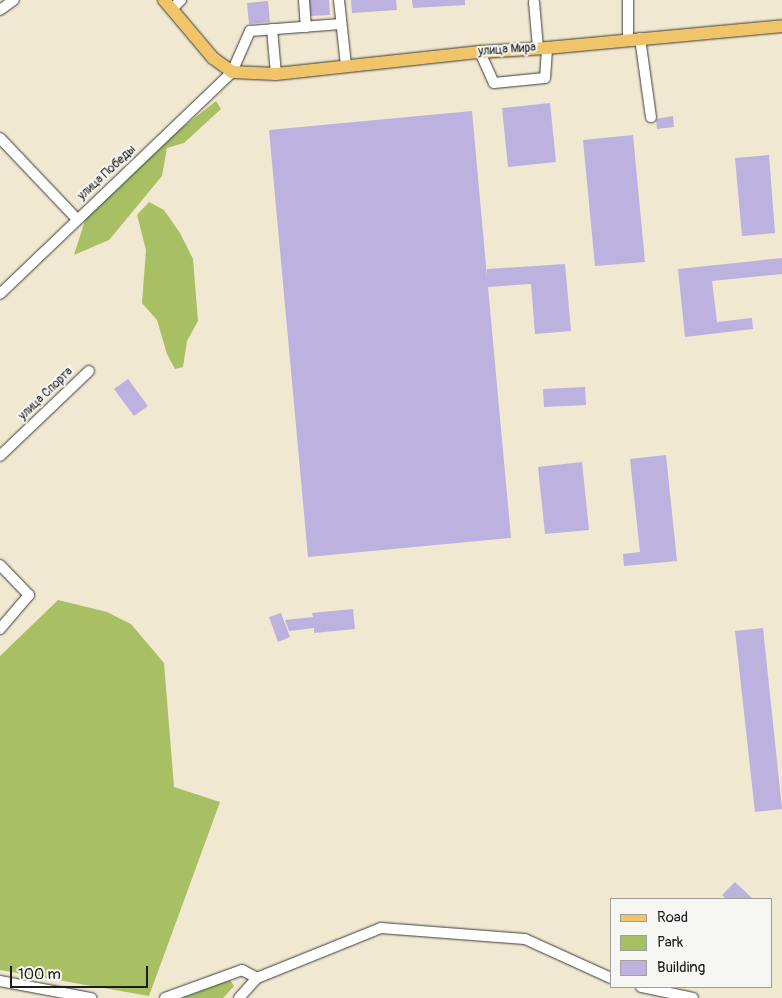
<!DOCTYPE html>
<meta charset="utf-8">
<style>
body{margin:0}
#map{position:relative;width:782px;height:998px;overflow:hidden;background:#f0e8d1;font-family:Pangolin,sans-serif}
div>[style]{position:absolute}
.green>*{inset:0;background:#a8bf64}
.building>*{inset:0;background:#bdb1df}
.roads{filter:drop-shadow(0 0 1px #3c3b37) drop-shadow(0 0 1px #3c3b37)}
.minor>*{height:10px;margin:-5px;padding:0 5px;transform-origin:5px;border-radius:5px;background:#fff}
.major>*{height:12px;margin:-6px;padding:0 6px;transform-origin:6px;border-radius:6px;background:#f0c469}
span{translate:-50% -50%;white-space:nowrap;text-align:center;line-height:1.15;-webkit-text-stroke:4px #f6f6f2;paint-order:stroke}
.street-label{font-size:12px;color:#1c1c1c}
.legend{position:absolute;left:610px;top:898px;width:162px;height:90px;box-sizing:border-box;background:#f6f6f2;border:1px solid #9f9f9c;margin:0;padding:6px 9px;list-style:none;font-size:15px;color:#1c1c1c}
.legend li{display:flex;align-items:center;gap:10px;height:25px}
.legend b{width:25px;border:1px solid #9f9f9c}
.scale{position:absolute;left:10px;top:966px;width:138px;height:22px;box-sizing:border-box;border:2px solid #1c1c1c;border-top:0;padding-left:6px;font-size:15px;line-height:18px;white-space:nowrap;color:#1c1c1c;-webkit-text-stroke:4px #f6f6f2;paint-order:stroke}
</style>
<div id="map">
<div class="green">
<div style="clip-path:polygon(216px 101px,221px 109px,184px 143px,167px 148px,162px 176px,109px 240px,74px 255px,86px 217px,169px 138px)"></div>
<div style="clip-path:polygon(149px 202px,164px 210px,180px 233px,193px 259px,198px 321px,187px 341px,183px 367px,175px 369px,167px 354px,157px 320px,142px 303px,146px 250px,137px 215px)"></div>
<div style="clip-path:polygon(58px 600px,107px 612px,131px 624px,164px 663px,174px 787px,220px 802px,149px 996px,0 970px,0 656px)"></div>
<div style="clip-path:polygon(230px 980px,234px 986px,223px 998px,182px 998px)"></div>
</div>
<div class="building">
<div style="clip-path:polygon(308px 0,329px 0,330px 15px,310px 16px)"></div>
<div style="clip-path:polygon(351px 0,396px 0,397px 10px,352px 13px)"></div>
<div style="clip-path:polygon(412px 0,465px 0,465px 5px,413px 8px)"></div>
<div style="clip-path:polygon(268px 1px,270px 22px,249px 24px,247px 3px)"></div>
<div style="clip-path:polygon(550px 103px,556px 162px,508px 167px,502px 108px)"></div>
<div style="clip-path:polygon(472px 111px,487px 277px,487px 269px,565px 264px,571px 331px,535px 334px,531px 284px,488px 287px,511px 538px,308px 557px,269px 130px)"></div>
<div style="clip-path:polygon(673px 116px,674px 127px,657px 129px,656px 119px)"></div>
<div style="clip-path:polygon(633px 135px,645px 262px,595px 266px,583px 140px)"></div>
<div style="clip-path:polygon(769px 155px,775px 233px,742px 236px,735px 158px)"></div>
<div style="clip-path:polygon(782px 258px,782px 274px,712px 281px,717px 322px,752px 318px,753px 329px,685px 337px,678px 269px)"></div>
<div style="clip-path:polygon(128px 379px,148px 406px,134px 416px,114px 389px)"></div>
<div style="clip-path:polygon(585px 387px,586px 405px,544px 407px,543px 389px)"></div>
<div style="clip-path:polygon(666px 455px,677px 561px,624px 566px,623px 554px,640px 552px,630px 459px)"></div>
<div style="clip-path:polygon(582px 462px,589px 530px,545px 534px,538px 467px)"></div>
<div style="clip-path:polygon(353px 609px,355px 629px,314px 633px,314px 628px,289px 631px,285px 620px,313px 617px,312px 613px)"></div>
<div style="clip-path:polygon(281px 613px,290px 637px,278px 642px,269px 617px)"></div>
<div style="clip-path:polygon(763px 628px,782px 809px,755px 812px,735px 631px)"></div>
<div style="clip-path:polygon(735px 882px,753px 899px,726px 899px,722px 895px)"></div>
</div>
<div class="roads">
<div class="minor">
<div style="left:304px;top:0;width:27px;rotate:86deg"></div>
<div style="left:339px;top:0;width:66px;rotate:83.9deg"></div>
<div style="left:534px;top:2px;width:46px;rotate:85deg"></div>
<div style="left:172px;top:9px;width:13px;rotate:-45deg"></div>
<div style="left:0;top:10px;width:17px;rotate:-36deg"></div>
<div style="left:272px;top:29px;width:45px;rotate:84.9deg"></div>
<div style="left:640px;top:38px;width:80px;rotate:82.1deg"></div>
<div style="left:628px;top:39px;width:39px;rotate:-90deg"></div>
<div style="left:480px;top:52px;width:34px;rotate:66deg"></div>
<div style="left:494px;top:83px;width:51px;rotate:-5.6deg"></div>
<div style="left:545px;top:78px;width:30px;rotate:-86deg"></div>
<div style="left:0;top:138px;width:112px;rotate:46.5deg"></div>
<div style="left:0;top:294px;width:321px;rotate:-43.7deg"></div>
<div style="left:232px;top:72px;width:45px;rotate:-66.3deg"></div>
<div style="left:250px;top:31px;width:91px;rotate:-4.4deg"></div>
<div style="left:0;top:456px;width:123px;rotate:-43.7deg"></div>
<div style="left:0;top:565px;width:42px;rotate:46deg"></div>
<div style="left:29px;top:595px;width:45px;rotate:130.5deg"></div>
<div style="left:0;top:981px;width:93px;rotate:10.6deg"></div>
<div style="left:641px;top:987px;width:53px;rotate:11.9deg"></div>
<div style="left:165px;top:998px;width:82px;rotate:-20deg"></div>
<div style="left:242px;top:970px;width:17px;rotate:28deg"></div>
<div style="left:239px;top:998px;width:27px;rotate:-48deg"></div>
<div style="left:257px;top:978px;width:134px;rotate:-22deg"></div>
<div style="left:381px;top:928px;width:144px;rotate:4.4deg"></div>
<div style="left:525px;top:939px;width:94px;rotate:24.4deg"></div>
</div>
<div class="major">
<div style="left:164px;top:0;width:76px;rotate:49.8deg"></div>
<div style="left:213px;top:58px;width:24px;rotate:36deg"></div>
<div style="left:232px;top:72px;width:44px;rotate:2.6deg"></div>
<div style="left:276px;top:74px;width:205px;rotate:-6.2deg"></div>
<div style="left:480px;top:52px;width:67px;rotate:-3.4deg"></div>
<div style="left:547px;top:48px;width:236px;rotate:-5.3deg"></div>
</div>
</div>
<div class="street-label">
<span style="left:507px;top:50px;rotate:-4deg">улица Мира</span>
<span style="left:107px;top:173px;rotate:-43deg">улица Победы</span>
<span style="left:46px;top:394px;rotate:-44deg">улица Спорта</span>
</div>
<ul class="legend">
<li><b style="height:6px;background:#f0c469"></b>Road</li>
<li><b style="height:14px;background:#a8bf64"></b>Park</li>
<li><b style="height:14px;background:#bdb1df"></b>Building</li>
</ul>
<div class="scale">100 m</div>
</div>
